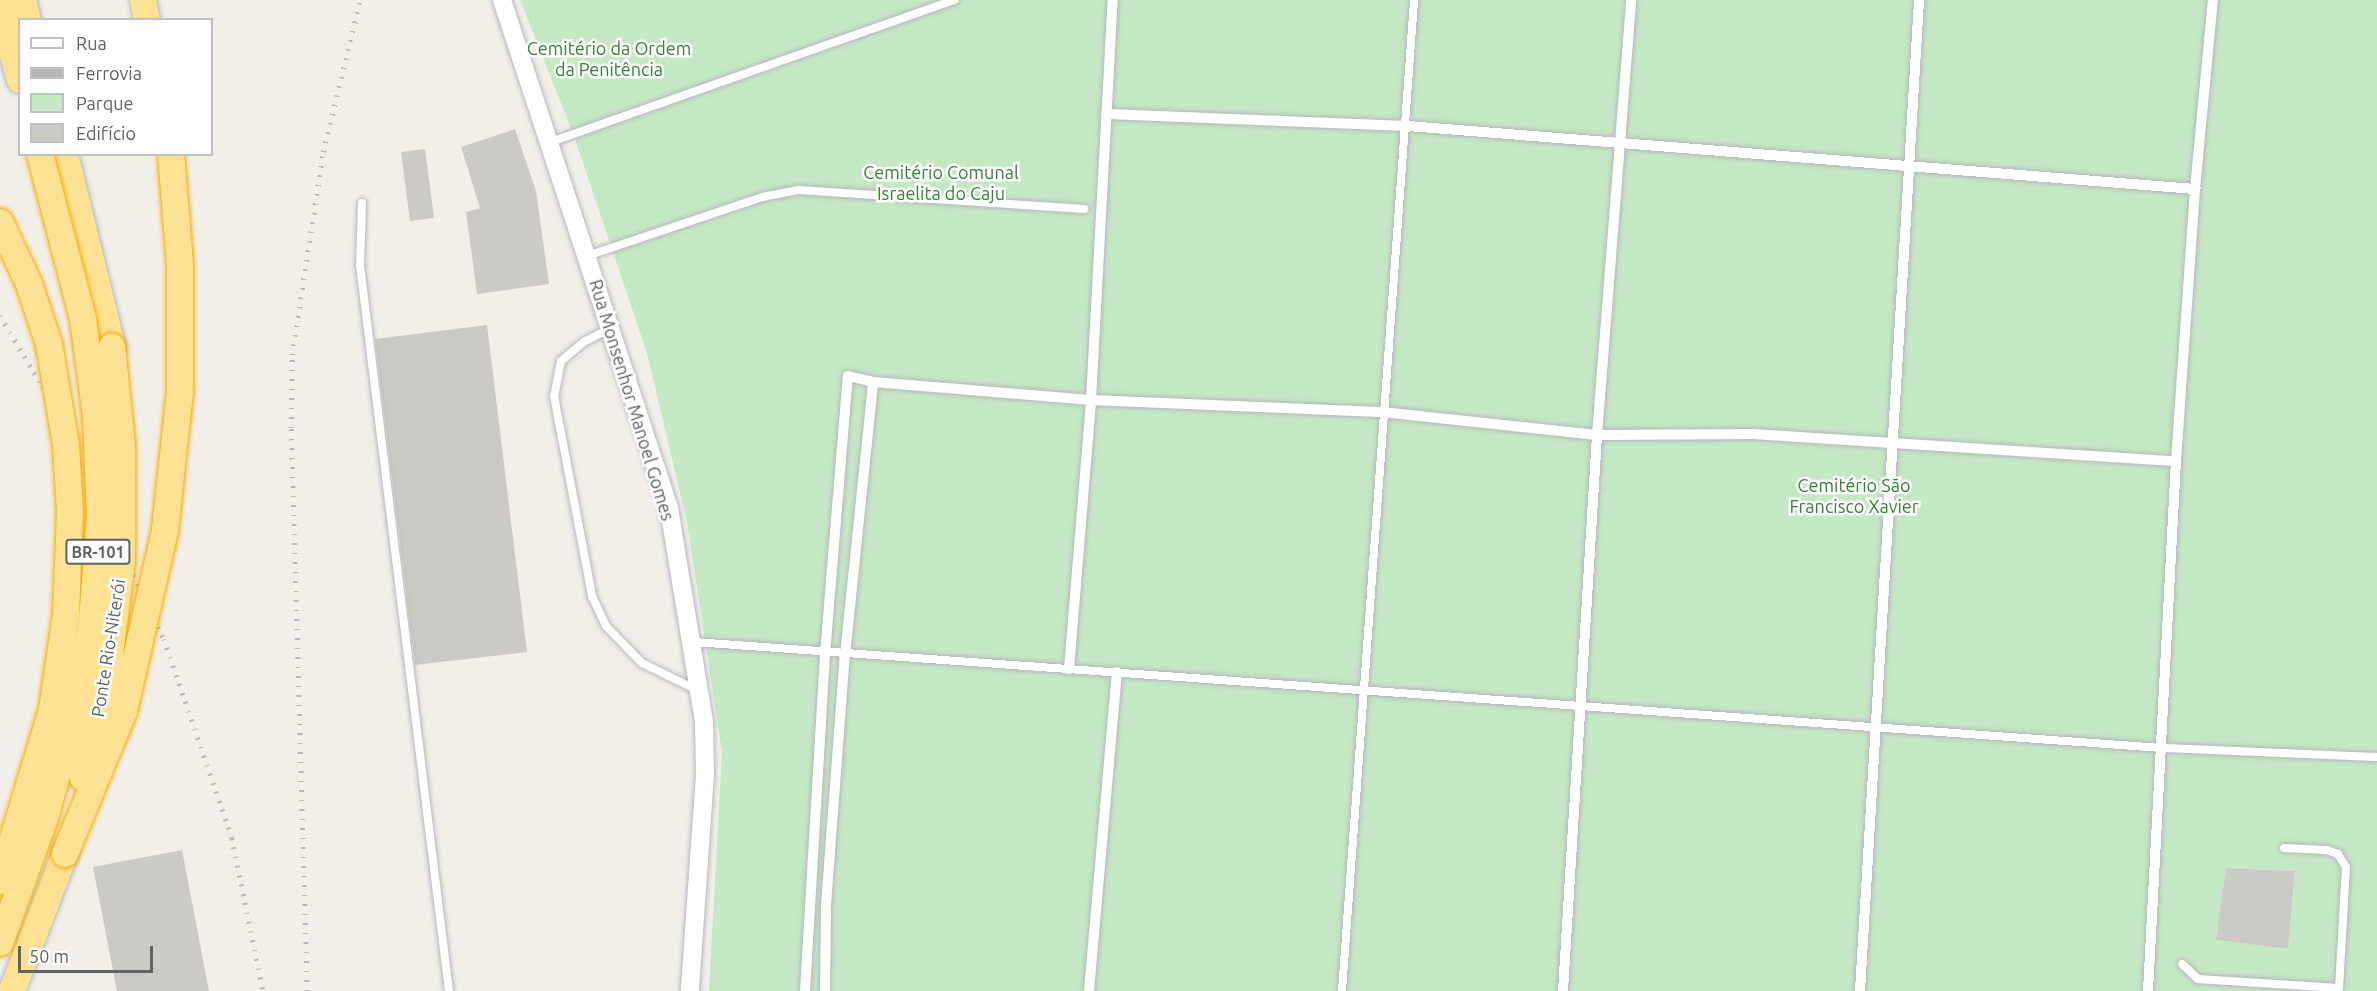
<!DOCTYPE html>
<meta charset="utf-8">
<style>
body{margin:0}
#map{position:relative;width:2377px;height:991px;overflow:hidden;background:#f1efe8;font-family:Ubuntu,sans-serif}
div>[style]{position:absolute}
.green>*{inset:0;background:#c5e8c5}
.building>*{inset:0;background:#cccac5}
.roads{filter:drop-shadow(0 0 2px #b5b8bc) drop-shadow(0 0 2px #b5b8bc)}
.service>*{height:8px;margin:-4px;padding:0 4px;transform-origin:4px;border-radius:4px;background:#fff}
.pedestrian>*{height:10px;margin:-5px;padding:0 5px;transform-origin:5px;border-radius:5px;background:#fff}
.tertiary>*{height:18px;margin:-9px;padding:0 9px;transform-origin:9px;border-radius:9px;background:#fff}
.motorway>*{height:26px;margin:-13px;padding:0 13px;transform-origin:13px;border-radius:13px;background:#fde293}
.rail>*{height:4.5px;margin-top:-2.25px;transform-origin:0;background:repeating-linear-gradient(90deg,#b6b7b8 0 1.5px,transparent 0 9.5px)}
.bridges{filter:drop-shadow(0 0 2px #f9ab00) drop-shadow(0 0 2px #f9ab00)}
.motorway-bridge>*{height:26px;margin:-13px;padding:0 13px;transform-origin:13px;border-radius:13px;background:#fde293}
span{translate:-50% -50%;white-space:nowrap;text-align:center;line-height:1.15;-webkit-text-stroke:5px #fff;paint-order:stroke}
.shield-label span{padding:2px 4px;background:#fff;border:2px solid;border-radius:4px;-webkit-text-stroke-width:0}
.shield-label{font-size:16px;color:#5f6368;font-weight:700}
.park-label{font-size:18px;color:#348238}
.street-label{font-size:18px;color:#5f6368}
.legend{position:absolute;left:18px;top:18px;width:195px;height:138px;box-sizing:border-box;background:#fff;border:2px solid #bfc1c3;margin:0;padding:8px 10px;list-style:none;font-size:18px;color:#5f6368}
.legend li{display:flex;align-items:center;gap:12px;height:30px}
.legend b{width:30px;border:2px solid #bfc1c3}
.scale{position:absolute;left:18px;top:946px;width:135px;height:27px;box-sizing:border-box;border:3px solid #5f6368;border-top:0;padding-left:8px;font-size:18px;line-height:21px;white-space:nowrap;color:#5f6368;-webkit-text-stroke:4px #fff;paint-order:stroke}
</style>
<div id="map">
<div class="green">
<div style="clip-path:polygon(evenodd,520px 0,2377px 0,2377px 991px,709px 991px,722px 752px,687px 522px,647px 353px,574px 136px,520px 0,2226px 868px,2295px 871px,2288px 949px,2217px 940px,2226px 868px)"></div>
</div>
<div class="building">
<div style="clip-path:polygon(515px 129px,536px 191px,549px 284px,477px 294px,466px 212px,480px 208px,461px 147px)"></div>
<div style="clip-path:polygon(425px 149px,434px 218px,410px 221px,401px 152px)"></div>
<div style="clip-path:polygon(487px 325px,527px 652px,415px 665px,375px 339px)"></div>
<div style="clip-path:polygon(182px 850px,209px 991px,117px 991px,93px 867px)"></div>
<div style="clip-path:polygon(2226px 868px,2295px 871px,2288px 949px,2216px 940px)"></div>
</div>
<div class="roads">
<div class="service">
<div style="left:551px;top:142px;width:428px;rotate:-19.4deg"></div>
<div style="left:362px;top:203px;width:62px;rotate:91.8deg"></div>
<div style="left:360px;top:265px;width:731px;rotate:83.01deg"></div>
<div style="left:587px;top:256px;width:185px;rotate:-18.6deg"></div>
<div style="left:762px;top:197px;width:38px;rotate:-11deg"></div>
<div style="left:799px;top:190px;width:286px;rotate:3.8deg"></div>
<div style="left:609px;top:329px;width:27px;rotate:153deg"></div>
<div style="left:585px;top:341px;width:31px;rotate:140deg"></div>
<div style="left:561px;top:361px;width:36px;rotate:101deg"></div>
<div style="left:554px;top:396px;width:204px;rotate:79.2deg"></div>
<div style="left:592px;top:596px;width:33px;rotate:65deg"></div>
<div style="left:606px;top:626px;width:52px;rotate:45.8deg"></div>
<div style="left:642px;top:663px;width:64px;rotate:26.2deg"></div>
<div style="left:694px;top:642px;width:1473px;rotate:4.13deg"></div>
<div style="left:2163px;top:748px;width:214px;rotate:2.4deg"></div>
<div style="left:2182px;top:964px;width:22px;rotate:43deg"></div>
<div style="left:2198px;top:979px;width:141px;rotate:3.7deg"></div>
<div style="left:2339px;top:988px;width:121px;rotate:-86.7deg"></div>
<div style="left:2346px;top:867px;width:15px;rotate:-122deg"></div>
<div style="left:2338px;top:854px;width:12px;rotate:-160deg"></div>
<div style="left:2327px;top:850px;width:43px;rotate:-177.3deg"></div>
<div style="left:1342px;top:991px;width:994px;rotate:-85.84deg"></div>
</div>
<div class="pedestrian">
<div style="left:1106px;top:114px;width:302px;rotate:2.3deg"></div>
<div style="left:1408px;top:126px;width:790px;rotate:4.58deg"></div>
<div style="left:1069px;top:669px;width:270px;rotate:-85.3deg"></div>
<div style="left:1091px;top:400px;width:401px;rotate:-86.9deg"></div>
<div style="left:805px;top:991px;width:338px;rotate:-86.6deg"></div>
<div style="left:825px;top:654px;width:279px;rotate:-85.3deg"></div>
<div style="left:848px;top:376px;width:26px;rotate:13deg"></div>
<div style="left:873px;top:382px;width:219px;rotate:4.7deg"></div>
<div style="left:1091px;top:400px;width:291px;rotate:2.4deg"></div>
<div style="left:1382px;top:412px;width:216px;rotate:6.1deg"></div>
<div style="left:1597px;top:435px;width:157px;rotate:-0.4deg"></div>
<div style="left:1754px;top:434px;width:423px;rotate:3.7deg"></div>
<div style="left:825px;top:991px;width:86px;rotate:-89.3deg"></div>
<div style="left:826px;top:905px;width:251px;rotate:-85.7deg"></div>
<div style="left:845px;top:655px;width:274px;rotate:-84.1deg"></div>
<div style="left:1089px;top:991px;width:320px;rotate:-85deg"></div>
<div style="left:1563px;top:991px;width:557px;rotate:-86.5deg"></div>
<div style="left:1597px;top:435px;width:436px;rotate:-85.5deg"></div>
<div style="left:1860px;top:991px;width:993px;rotate:-86.59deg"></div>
<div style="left:2148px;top:991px;width:531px;rotate:-86.98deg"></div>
<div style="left:2176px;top:461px;width:273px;rotate:-86deg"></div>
<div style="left:2195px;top:189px;width:190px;rotate:-84.6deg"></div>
</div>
<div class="tertiary">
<div style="left:502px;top:0;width:535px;rotate:71.8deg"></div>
<div style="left:669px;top:508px;width:217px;rotate:80.7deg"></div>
<div style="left:704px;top:722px;width:52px;rotate:88.9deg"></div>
<div style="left:705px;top:774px;width:218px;rotate:94deg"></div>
</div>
<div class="motorway">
<div style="left:23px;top:0;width:21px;rotate:76deg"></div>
<div style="left:143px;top:0;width:20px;rotate:79deg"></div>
<div style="left:0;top:8px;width:75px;rotate:74.5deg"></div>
<div style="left:65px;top:154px;width:198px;rotate:76.2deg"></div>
<div style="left:12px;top:991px;width:147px;rotate:-68.9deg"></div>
</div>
</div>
<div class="rail">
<div style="left:0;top:316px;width:83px;rotate:58.8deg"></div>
<div style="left:43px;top:387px;width:280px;rotate:64.4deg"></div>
<div style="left:164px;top:639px;width:210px;rotate:71.1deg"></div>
<div style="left:232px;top:838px;width:156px;rotate:78.5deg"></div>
<div style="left:307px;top:991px;width:563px;rotate:-91.63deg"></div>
<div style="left:291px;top:428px;width:73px;rotate:-89.2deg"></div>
<div style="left:292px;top:355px;width:205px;rotate:-81.3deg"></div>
<div style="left:323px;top:152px;width:156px;rotate:-76.3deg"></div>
</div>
<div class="bridges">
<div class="motorway-bridge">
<div style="left:0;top:222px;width:68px;rotate:64.9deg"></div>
<div style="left:29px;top:284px;width:63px;rotate:71.6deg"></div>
<div style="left:49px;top:344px;width:102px;rotate:80.4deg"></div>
<div style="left:66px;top:445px;width:67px;rotate:86.6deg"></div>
<div style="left:70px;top:512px;width:103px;rotate:92.2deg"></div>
<div style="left:66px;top:615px;width:96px;rotate:98.4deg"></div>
<div style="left:52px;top:710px;width:179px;rotate:106.9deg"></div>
<div style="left:83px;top:778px;width:119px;rotate:-77.4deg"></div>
<div style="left:109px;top:662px;width:102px;rotate:-82.7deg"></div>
<div style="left:122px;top:561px;width:115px;rotate:-90deg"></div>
<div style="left:122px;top:446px;width:100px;rotate:-95.7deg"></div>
<div style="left:65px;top:854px;width:155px;rotate:-67.6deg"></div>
<div style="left:124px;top:711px;width:186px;rotate:-77.2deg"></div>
<div style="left:165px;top:530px;width:139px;rotate:-83.8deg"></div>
<div style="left:180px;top:392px;width:128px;rotate:-90deg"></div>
<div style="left:180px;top:264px;width:110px;rotate:-94.7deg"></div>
<div style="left:0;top:943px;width:133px;rotate:-70.2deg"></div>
<div style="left:45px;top:818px;width:127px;rotate:-74.4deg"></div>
<div style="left:79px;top:696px;width:78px;rotate:-80.4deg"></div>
<div style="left:92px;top:619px;width:103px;rotate:-85.6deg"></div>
<div style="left:100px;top:516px;width:100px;rotate:-92.3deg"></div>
<div style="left:96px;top:416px;width:98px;rotate:-97.6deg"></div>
<div style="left:83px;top:319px;width:171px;rotate:-104.6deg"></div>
</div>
</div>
<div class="shield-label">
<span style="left:98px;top:552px">BR-101</span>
</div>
<div class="park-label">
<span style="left:609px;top:59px">Cemitério da Ordem<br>da Penitência</span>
<span style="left:941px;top:183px">Cemitério Comunal<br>Israelita do Caju</span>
<span style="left:1854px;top:496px">Cemitério São<br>Francisco Xavier</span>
</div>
<div class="street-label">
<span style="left:632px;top:400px;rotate:73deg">Rua Monsenhor Manoel Gomes</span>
<span style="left:108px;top:648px;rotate:-81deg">Ponte Rio-Niterói</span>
</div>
<ul class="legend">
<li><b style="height:8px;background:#fff"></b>Rua</li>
<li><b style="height:8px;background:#b6b7b8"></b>Ferrovia</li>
<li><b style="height:16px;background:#c5e8c5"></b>Parque</li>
<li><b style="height:16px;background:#cccac5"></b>Edifício</li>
</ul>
<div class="scale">50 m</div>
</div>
